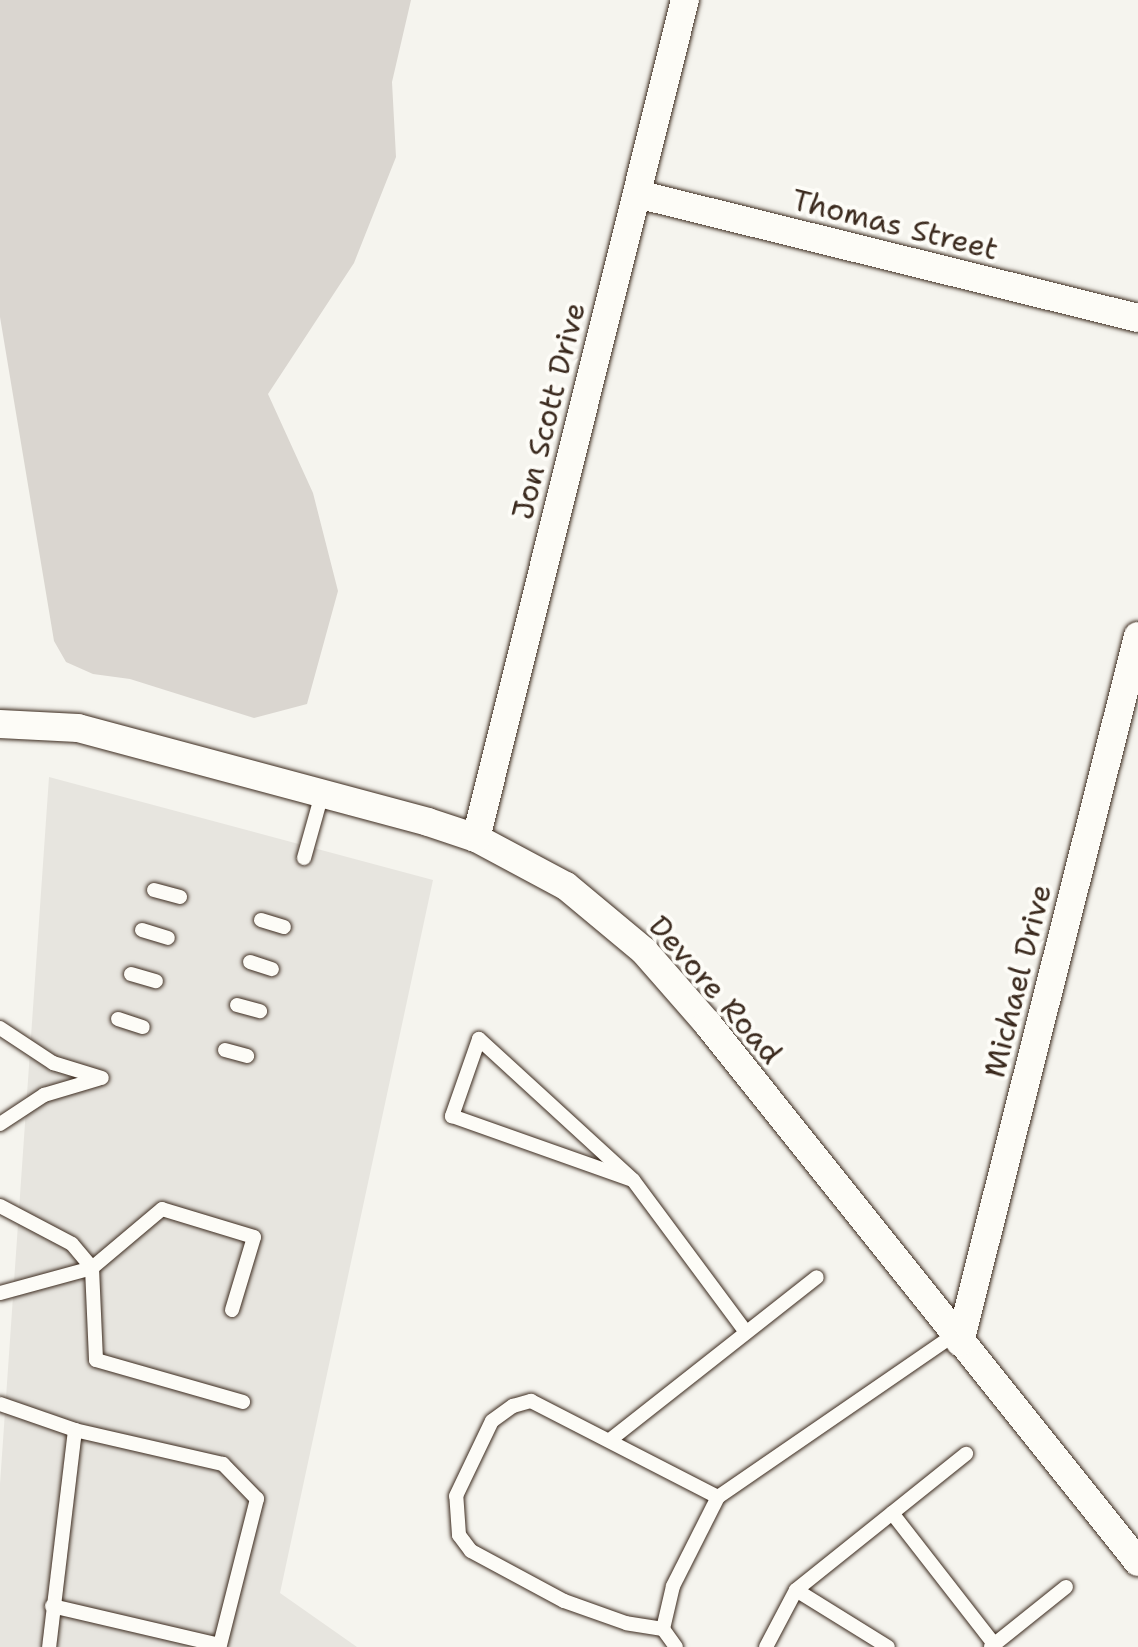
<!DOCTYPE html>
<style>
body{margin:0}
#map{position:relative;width:1138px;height:1647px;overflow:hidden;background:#f5f4ee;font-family:"Shantell Sans",sans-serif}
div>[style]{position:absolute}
.built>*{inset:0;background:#e7e5df}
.green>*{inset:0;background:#dad6d0}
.roads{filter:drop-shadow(0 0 2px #3b2a1e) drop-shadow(0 0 2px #3b2a1e)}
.service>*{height:14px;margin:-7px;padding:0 7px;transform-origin:7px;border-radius:7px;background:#fdfcf7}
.minor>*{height:28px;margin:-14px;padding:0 14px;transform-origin:14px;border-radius:14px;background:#fdfcf7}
span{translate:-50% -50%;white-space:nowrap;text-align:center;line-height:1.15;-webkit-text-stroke:8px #fdfcf7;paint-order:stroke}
.street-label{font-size:30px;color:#3b2a1e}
</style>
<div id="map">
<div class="built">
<div style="clip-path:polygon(49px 777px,433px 880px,280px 1593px,357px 1647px,0 1647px,0 1484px)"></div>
</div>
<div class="green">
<div style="clip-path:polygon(0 0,411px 0,392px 82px,396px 157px,354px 263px,268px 394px,313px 493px,338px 591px,307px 704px,254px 718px,130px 679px,93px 674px,66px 662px,54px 641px,0 317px)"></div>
</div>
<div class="roads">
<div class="service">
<div style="left:304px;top:858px;width:66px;rotate:-74.3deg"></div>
<div style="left:154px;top:890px;width:27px;rotate:15deg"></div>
<div style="left:261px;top:920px;width:24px;rotate:17deg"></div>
<div style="left:142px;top:930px;width:27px;rotate:17deg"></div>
<div style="left:250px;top:962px;width:23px;rotate:18deg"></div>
<div style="left:131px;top:974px;width:26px;rotate:16deg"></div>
<div style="left:237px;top:1005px;width:24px;rotate:15deg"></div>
<div style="left:118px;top:1019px;width:26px;rotate:18deg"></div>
<div style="left:0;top:1028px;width:64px;rotate:33.4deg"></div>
<div style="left:53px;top:1063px;width:51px;rotate:17deg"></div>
<div style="left:225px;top:1050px;width:23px;rotate:15deg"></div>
<div style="left:0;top:1124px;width:53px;rotate:-33.4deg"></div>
<div style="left:44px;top:1095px;width:56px;rotate:-16.5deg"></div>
<div style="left:633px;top:1180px;width:209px;rotate:-137.5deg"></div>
<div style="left:479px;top:1039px;width:82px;rotate:109.3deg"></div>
<div style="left:452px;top:1116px;width:192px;rotate:19.5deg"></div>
<div style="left:633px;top:1180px;width:189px;rotate:53.4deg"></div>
<div style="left:0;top:1206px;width:81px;rotate:27.8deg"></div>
<div style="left:72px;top:1244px;width:31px;rotate:50deg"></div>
<div style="left:92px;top:1268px;width:95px;rotate:164.8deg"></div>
<div style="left:232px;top:1310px;width:76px;rotate:-73.2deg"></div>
<div style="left:254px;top:1237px;width:96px;rotate:-163.1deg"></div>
<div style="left:162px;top:1209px;width:92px;rotate:139.9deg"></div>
<div style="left:92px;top:1268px;width:92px;rotate:87.5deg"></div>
<div style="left:96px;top:1360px;width:153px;rotate:15.9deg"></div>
<div style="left:0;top:1404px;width:79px;rotate:19.1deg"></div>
<div style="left:75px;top:1430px;width:219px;rotate:96.8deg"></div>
<div style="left:610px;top:1440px;width:263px;rotate:-38.2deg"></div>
<div style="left:892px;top:1513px;width:166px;rotate:52.1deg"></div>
<div style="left:796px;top:1590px;width:108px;rotate:31.8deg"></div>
<div style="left:52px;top:1606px;width:172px;rotate:13.1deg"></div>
<div style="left:220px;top:1645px;width:151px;rotate:-75.8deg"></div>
<div style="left:257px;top:1499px;width:49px;rotate:-134.2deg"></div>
<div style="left:223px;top:1464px;width:152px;rotate:-167.1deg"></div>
<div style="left:663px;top:1629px;width:37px;rotate:-171deg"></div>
<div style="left:626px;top:1623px;width:66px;rotate:-160.5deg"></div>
<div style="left:564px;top:1601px;width:106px;rotate:-151.7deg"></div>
<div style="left:471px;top:1551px;width:20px;rotate:-127deg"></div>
<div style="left:459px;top:1535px;width:39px;rotate:-94deg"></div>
<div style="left:456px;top:1496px;width:83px;rotate:-64.4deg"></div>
<div style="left:492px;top:1421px;width:26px;rotate:-36deg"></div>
<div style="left:513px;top:1406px;width:19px;rotate:-16deg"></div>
<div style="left:531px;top:1401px;width:210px;rotate:27.2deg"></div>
<div style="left:676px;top:1647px;width:22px;rotate:-126deg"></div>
<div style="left:663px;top:1629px;width:44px;rotate:-76.9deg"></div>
<div style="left:673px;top:1586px;width:100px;rotate:-63.2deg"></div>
<div style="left:718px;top:1497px;width:286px;rotate:-34.5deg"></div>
<div style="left:766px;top:1647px;width:64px;rotate:-62.2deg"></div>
<div style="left:796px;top:1590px;width:218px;rotate:-38.7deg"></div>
<div style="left:991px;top:1647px;width:96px;rotate:-38.7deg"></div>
</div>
<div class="minor">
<div style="left:637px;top:194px;width:516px;rotate:13.9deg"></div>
<div style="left:0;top:724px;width:78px;rotate:2.9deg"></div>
<div style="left:78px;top:728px;width:362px;rotate:15deg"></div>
<div style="left:428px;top:822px;width:51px;rotate:18.4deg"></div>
<div style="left:476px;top:838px;width:102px;rotate:28.1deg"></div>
<div style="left:566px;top:886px;width:102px;rotate:39.8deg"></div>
<div style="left:644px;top:951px;width:96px;rotate:48.8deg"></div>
<div style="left:707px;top:1023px;width:690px;rotate:51.35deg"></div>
<div style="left:476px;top:838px;width:864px;rotate:-76deg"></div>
<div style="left:960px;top:1342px;width:728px;rotate:-75.85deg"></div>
</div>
</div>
<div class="street-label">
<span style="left:895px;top:225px;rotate:14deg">Thomas Street</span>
<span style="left:549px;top:411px;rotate:-76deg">Jon Scott Drive</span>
<span style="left:1018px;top:981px;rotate:-76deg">Michael Drive</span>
<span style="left:715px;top:990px;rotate:49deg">Devore Road</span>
</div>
</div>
